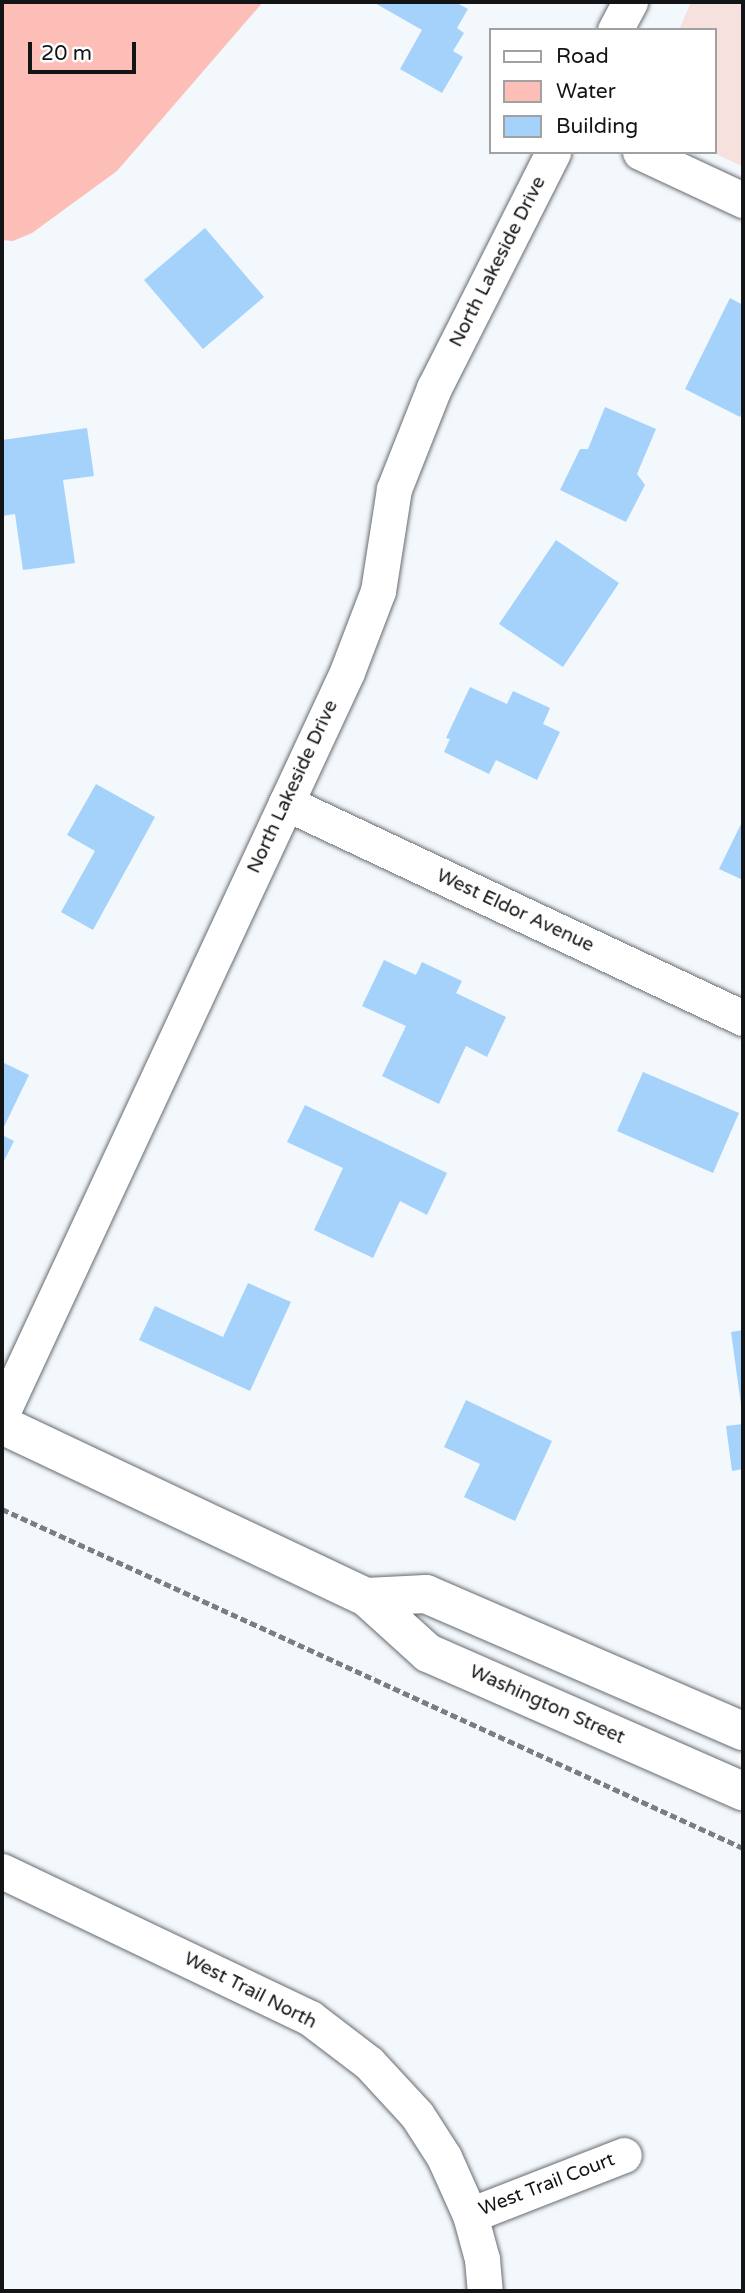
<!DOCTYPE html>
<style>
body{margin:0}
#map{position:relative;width:745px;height:2293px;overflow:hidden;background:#f3f8fd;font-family:"Varela Round",sans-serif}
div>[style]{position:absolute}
.green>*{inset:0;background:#f7e1df}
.water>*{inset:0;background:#fdbeb7}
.building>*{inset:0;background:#a5d2fb}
.path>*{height:4.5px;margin-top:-2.25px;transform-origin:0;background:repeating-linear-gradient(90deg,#7b7e81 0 7px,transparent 0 10.5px)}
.roads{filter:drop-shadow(0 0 2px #686c70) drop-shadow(0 0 2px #686c70)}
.street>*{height:35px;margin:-17.5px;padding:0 17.5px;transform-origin:17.5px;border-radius:17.5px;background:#fff}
.secondary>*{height:38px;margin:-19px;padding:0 19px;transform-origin:19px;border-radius:19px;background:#fff}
span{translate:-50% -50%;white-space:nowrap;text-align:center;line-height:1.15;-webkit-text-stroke:5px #fff;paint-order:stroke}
.street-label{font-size:19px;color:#121415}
.frame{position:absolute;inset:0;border:4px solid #121415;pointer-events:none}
.legend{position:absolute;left:489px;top:28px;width:228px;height:126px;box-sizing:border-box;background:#fff;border:2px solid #a0a1a1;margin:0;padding:9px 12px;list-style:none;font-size:21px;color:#121415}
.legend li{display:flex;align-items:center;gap:14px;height:35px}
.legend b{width:35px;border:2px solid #a0a1a1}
.scale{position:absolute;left:28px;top:42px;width:108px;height:32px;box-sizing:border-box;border:4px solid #121415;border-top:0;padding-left:9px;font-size:21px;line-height:24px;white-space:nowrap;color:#121415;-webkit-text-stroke:5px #fff;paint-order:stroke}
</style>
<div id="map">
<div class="green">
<div style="clip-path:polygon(691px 2px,743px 2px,743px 167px,712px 152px,715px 152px,715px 30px,679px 30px)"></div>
</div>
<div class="water">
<div style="clip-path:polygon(2px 2px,263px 2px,117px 171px,32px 233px,13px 241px,2px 240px)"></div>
</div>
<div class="building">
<div style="clip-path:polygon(373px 2px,455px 2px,468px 9px,457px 28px,464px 33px,453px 51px,463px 57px,442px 93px,400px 69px,422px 30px)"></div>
<div style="clip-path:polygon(205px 228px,264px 297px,203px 349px,144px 280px)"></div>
<div style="clip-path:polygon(730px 298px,743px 305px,743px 410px,740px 417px,685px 389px)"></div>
<div style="clip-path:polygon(605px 407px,656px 429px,637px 474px,645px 485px,626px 522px,560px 490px,580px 449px,588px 449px)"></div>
<div style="clip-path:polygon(87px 428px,94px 476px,63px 480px,75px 563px,23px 570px,15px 514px,2px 516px,2px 440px)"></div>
<div style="clip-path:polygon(556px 540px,619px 583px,563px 667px,499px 624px)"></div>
<div style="clip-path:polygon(470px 687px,507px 704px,513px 691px,550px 708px,543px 724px,560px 732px,537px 780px,496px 760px,489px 774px,444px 752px,450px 739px,446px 738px)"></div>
<div style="clip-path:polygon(96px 784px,155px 817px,93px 930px,61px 912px,95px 851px,67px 835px)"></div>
<div style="clip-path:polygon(741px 824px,743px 825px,743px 880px,719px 869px)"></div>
<div style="clip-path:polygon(384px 960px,416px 975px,422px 962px,462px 981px,456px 993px,506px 1017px,487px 1057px,466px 1046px,439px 1104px,382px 1076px,406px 1026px,362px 1006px)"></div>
<div style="clip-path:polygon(2px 1062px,29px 1075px,2px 1131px)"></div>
<div style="clip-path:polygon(643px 1072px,739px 1113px,713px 1173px,617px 1131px)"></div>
<div style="clip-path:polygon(305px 1105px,447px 1173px,427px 1215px,400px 1201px,373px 1258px,314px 1230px,343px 1168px,287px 1142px)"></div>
<div style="clip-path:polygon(2px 1135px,14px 1141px,2px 1165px)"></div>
<div style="clip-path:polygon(248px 1283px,291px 1302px,250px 1391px,139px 1340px,155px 1306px,223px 1337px)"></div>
<div style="clip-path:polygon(743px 1330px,743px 1412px,742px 1412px,731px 1332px)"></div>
<div style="clip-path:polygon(466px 1400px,552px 1441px,515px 1521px,464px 1497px,480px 1464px,444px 1447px)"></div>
<div style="clip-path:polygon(743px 1424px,743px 1469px,732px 1471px,726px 1426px)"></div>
</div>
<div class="path">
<div style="left:2px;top:1509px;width:815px;rotate:24.58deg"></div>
</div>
<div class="roads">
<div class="street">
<div style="left:615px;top:30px;width:32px;rotate:-62deg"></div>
<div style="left:640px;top:152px;width:114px;rotate:25deg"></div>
<div style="left:286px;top:803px;width:505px;rotate:25.2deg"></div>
<div style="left:2px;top:1413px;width:817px;rotate:-65.03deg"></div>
<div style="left:347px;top:672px;width:87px;rotate:-69.1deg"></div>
<div style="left:378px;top:591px;width:103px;rotate:-81.1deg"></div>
<div style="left:394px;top:489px;width:109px;rotate:-68.4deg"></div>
<div style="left:434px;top:388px;width:264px;rotate:-63.2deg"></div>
<div style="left:2px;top:1871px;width:341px;rotate:25.5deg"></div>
<div style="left:310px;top:2018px;width:74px;rotate:37.3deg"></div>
<div style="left:369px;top:2063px;width:71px;rotate:47.3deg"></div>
<div style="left:417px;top:2115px;width:50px;rotate:57.3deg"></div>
<div style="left:444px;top:2157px;width:64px;rotate:65.9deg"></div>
<div style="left:470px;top:2215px;width:46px;rotate:74.7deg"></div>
<div style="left:482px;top:2259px;width:32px;rotate:85deg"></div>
<div style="left:470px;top:2215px;width:165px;rotate:-21.3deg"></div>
</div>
<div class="secondary">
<div style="left:2px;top:1425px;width:403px;rotate:25.3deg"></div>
<div style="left:366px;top:1597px;width:84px;rotate:42.1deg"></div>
<div style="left:428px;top:1653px;width:344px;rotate:23.7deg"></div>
<div style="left:366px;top:1597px;width:60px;rotate:-2.9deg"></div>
<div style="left:426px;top:1594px;width:345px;rotate:23.4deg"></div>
</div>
</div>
<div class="street-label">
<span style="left:498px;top:262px;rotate:-63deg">North Lakeside Drive</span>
<span style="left:293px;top:787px;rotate:-65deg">North Lakeside Drive</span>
<span style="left:515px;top:911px;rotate:25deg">West Eldor Avenue</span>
<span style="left:547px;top:1705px;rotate:24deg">Washington Street</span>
<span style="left:250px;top:1991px;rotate:27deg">West Trail North</span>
<span style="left:547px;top:2185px;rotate:-21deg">West Trail Court</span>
</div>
<div class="frame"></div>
<ul class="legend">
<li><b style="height:9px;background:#fff"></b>Road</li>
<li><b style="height:19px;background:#fdbeb7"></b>Water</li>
<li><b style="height:19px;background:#a5d2fb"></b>Building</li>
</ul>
<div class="scale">20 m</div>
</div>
